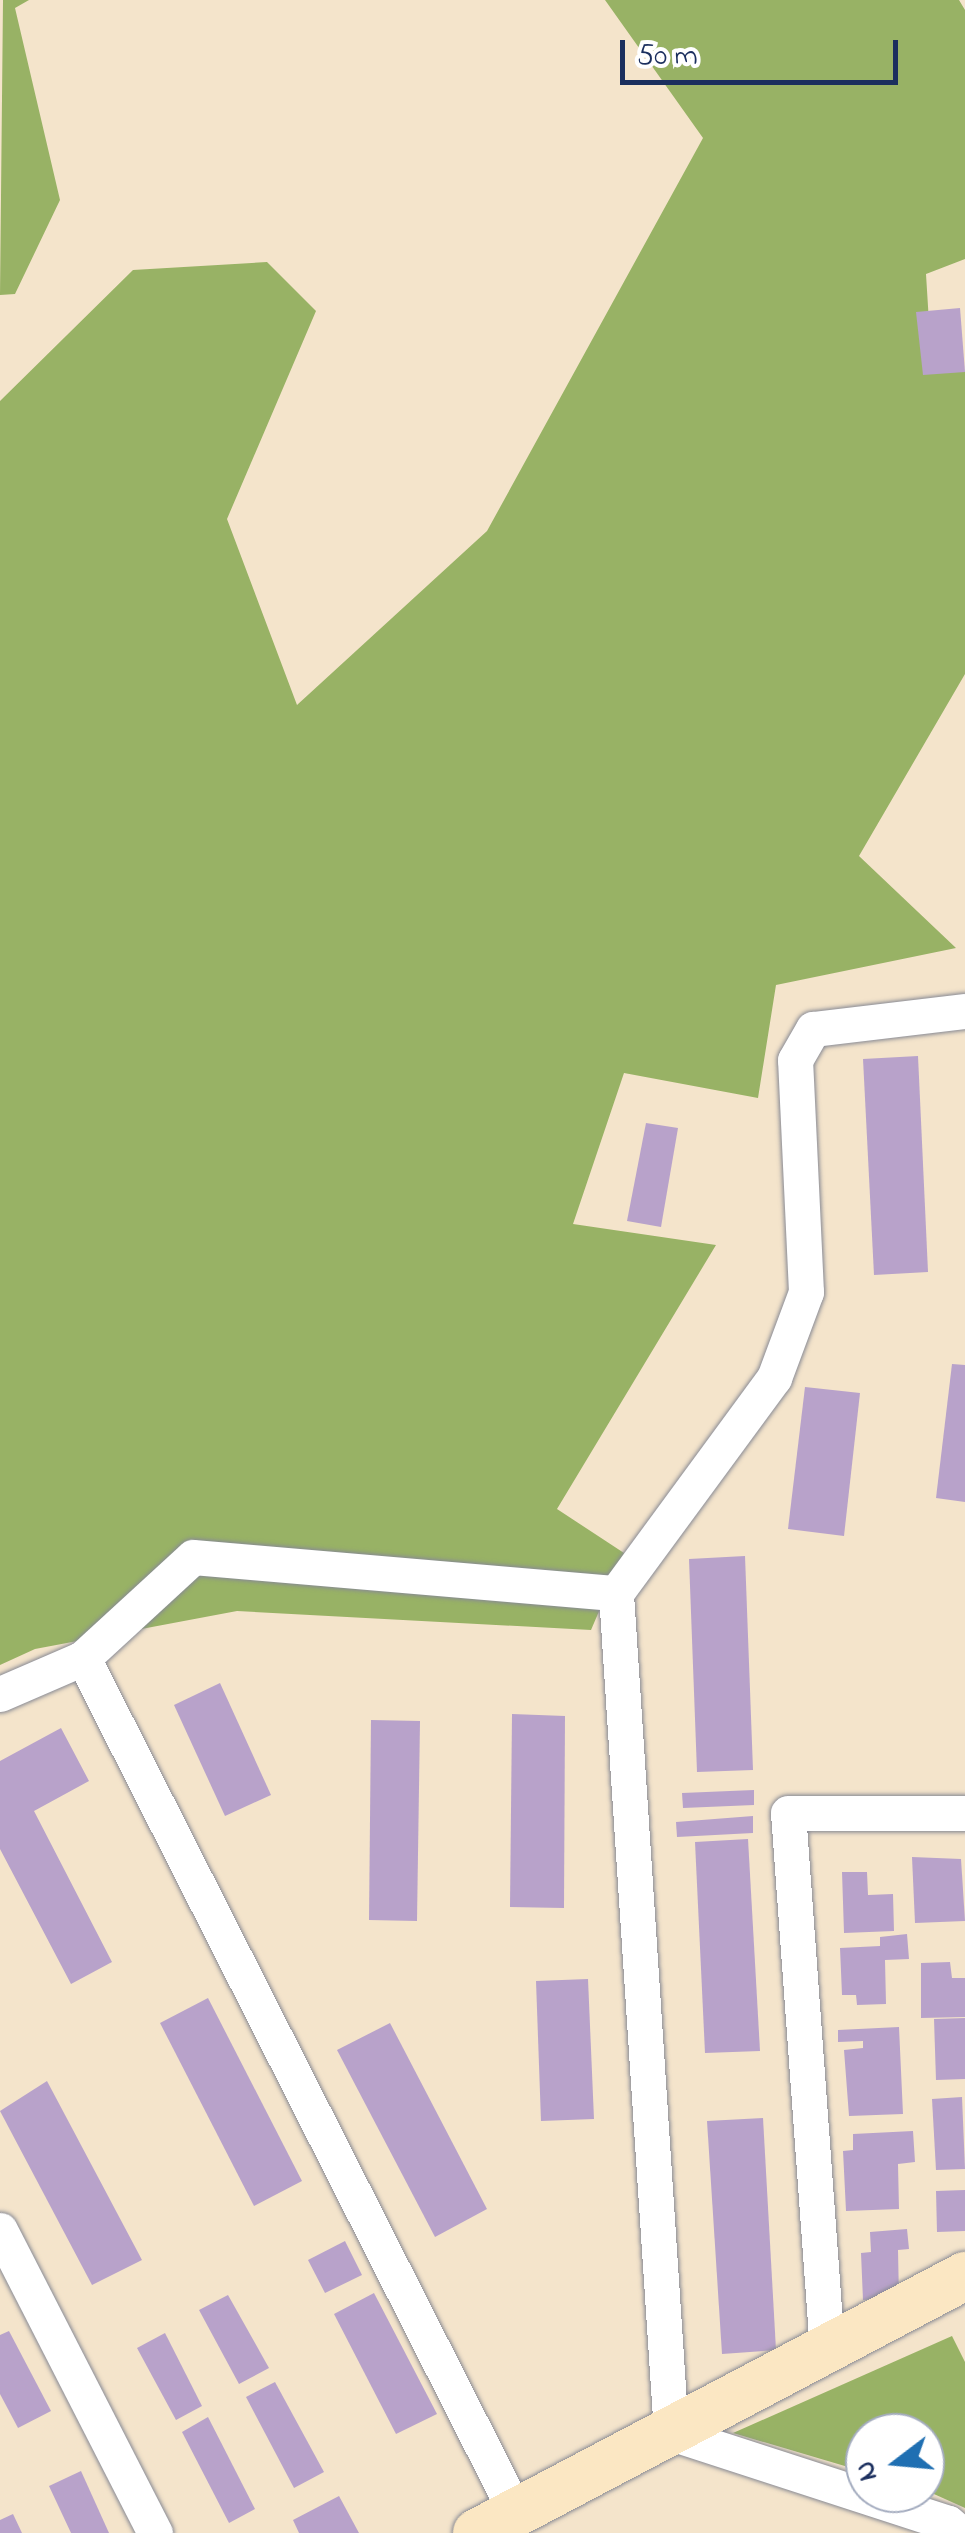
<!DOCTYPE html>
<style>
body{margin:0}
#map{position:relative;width:965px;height:2533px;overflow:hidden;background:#f4e4cb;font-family:"Indie Flower",sans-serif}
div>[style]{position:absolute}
.forest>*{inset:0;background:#98b265}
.building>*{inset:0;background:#b8a2ca}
.roads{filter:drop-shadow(0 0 2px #888a94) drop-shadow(0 0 2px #888a94)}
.street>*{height:35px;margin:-17.5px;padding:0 17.5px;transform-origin:17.5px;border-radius:17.5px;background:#fff}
.secondary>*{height:48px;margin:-24px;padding:0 24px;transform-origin:24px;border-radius:24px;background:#fbe7c3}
span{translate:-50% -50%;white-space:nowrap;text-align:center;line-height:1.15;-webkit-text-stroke:10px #fff;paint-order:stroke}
.north{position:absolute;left:845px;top:2413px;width:100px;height:100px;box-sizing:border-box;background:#fff;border:2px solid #a4acbf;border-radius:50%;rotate:254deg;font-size:28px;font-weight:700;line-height:40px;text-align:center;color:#1b2f5e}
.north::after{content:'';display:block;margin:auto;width:35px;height:45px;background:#1f6fb2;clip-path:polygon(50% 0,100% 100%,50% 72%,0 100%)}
.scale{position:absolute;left:620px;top:40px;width:278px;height:45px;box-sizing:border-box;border:5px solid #1b2f5e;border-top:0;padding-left:12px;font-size:30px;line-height:35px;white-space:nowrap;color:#1b2f5e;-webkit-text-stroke:8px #fff;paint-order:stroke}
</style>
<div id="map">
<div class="forest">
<div style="clip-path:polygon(3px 0,29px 0,15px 8px,60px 200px,15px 294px,0 295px)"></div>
<div style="clip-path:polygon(605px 0,959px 0,965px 10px,965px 259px,926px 274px,932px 371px,965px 371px,965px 674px,859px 856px,956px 948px,776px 985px,758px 1098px,624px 1073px,573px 1224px,716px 1245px,557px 1509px,624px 1553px,591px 1630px,237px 1611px,35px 1649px,0 1665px,0 401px,133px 270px,267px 262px,316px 311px,227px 519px,297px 705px,487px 531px,703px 138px)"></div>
<div style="clip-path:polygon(952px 2336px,965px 2362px,965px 2508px,925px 2490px,925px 2433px,865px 2433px,865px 2472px,733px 2433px)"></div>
</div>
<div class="building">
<div style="clip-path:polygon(960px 308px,965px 372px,923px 375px,916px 312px)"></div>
<div style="clip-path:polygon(918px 1056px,928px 1272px,874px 1275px,863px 1059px)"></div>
<div style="clip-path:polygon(646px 1123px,678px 1128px,661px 1227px,627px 1221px)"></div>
<div style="clip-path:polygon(952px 1364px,965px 1365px,965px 1502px,936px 1498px)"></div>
<div style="clip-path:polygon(805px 1387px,860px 1393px,844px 1536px,788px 1529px)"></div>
<div style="clip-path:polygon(745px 1556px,753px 1770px,697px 1772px,689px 1559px)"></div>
<div style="clip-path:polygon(220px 1683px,271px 1795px,225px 1816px,174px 1705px)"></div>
<div style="clip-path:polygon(512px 1714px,565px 1716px,564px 1908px,510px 1907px)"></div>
<div style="clip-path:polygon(371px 1720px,420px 1721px,417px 1921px,369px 1920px)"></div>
<div style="clip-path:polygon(61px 1728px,89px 1781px,34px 1811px,112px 1962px,71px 1984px,0 1849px,0 1761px)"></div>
<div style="clip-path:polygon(754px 1790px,754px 1805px,683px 1808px,682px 1793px)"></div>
<div style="clip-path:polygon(753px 1816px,753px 1833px,677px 1837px,676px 1822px)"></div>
<div style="clip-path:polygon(748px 1839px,760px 2051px,705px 2053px,695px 1842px)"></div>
<div style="clip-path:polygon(912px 1857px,961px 1859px,965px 1921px,915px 1923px)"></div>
<div style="clip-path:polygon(842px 1872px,867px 1872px,868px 1895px,893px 1894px,894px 1931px,844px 1933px)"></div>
<div style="clip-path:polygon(907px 1934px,909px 1959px,885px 1960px,886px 2004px,857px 2005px,856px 1995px,842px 1995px,840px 1948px,880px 1946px,880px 1937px)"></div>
<div style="clip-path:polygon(950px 1962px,952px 1978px,965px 1978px,965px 2017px,921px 2018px,921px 1963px)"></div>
<div style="clip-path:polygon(588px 1979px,594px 2119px,541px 2121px,536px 1981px)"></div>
<div style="clip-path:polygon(208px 1998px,302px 2181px,254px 2206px,160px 2023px)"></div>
<div style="clip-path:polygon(965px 2018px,965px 2079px,936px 2080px,934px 2019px)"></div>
<div style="clip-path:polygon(390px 2023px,487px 2209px,435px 2237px,337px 2050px)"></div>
<div style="clip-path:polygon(899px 2027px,903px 2114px,849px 2116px,844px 2050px,863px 2048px,863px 2041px,838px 2042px,838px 2030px)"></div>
<div style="clip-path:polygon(47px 2081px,142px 2260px,92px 2285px,0 2111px)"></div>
<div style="clip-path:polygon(962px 2097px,965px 2169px,936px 2170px,932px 2099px)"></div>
<div style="clip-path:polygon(763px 2118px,776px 2350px,722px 2354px,707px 2121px)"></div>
<div style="clip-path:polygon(913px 2131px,915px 2162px,898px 2164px,899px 2209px,846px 2211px,843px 2151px,853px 2150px,853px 2134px)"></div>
<div style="clip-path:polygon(965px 2190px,965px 2231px,937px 2232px,936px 2191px)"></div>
<div style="clip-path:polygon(907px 2229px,909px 2249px,898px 2250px,899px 2298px,863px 2300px,861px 2253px,871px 2252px,870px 2232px)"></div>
<div style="clip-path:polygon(345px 2241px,362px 2275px,325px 2293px,308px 2260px)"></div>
<div style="clip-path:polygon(374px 2293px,437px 2414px,396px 2434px,334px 2314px)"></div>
<div style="clip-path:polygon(228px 2295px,269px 2368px,239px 2384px,199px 2310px)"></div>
<div style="clip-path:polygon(9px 2331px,51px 2411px,18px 2428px,0 2394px,0 2335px)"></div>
<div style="clip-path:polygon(165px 2333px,202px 2406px,176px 2420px,137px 2348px)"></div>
<div style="clip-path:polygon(275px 2382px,324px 2472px,294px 2488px,246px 2397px)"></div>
<div style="clip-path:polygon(208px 2417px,255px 2509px,229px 2523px,182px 2432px)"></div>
<div style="clip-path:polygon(81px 2471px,109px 2533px,71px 2533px,49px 2486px)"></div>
<div style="clip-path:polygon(339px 2496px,359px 2533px,299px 2533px,293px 2520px)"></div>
<div style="clip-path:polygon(13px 2514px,22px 2533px,0 2533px,0 2520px)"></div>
</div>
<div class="roads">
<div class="street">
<div style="left:83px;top:1658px;width:958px;rotate:63.14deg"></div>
<div style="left:0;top:1694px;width:90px;rotate:-23.4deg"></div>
<div style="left:83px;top:1658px;width:149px;rotate:-42.6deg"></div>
<div style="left:193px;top:1557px;width:425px;rotate:4.9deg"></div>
<div style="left:0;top:2230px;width:340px;rotate:62.9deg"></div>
<div style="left:827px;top:2350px;width:538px;rotate:-94.15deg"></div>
<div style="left:788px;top:1813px;width:177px"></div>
<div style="left:960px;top:2533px;width:16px;rotate:-140deg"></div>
<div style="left:948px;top:2523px;width:291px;rotate:-162deg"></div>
<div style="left:671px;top:2433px;width:842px;rotate:-93.75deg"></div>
<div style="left:616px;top:1593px;width:267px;rotate:-53.7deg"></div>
<div style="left:774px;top:1378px;width:92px;rotate:-69.6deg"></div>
<div style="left:806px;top:1292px;width:232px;rotate:-92.7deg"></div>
<div style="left:795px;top:1060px;width:36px;rotate:-60deg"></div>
<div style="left:813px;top:1029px;width:153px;rotate:-6.8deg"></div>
</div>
<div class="secondary">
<div style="left:477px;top:2533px;width:552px;rotate:-27.77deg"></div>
</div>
</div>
<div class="north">N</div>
<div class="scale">50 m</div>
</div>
